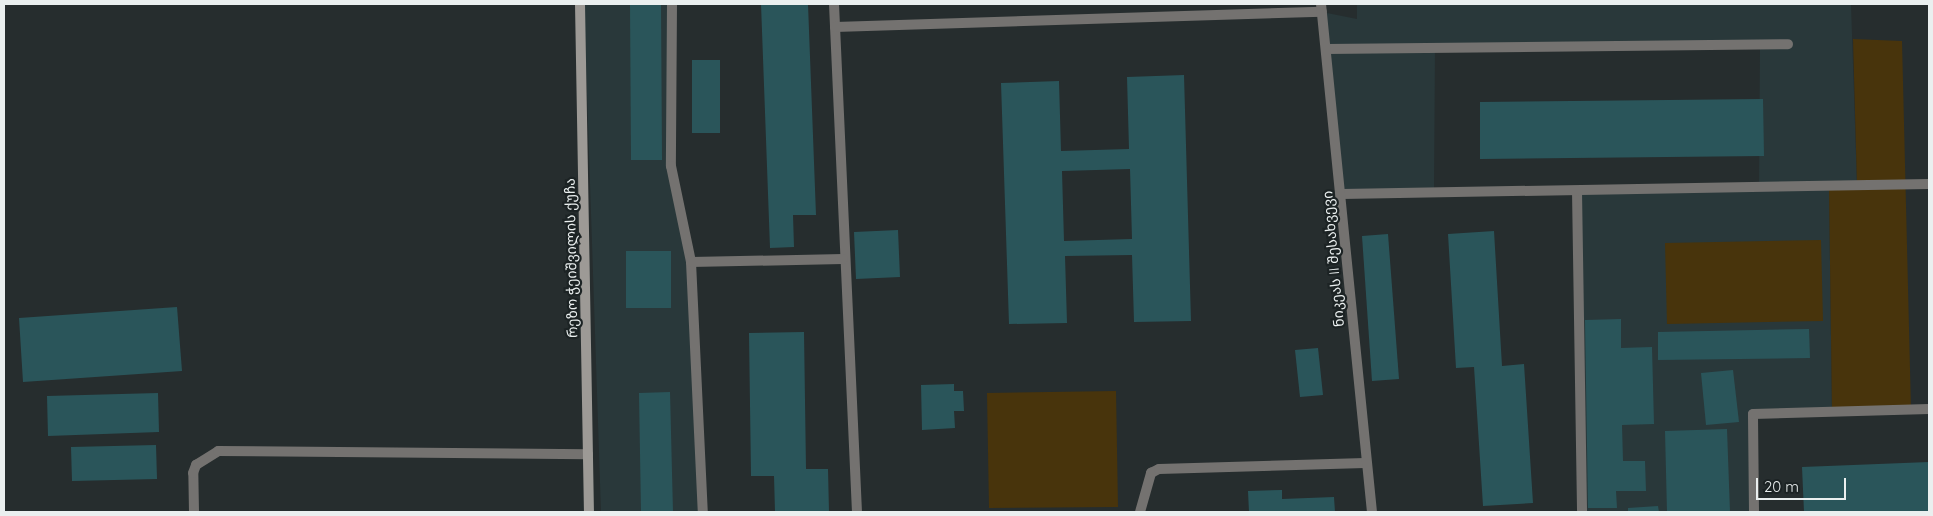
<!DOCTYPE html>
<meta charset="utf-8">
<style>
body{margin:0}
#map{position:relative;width:1933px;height:516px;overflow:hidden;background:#262d2e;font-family:Quicksand,"Noto Sans Georgian",sans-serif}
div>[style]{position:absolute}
.built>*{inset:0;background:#29383a}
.green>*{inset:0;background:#48340c}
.building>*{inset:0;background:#2a555a}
.lane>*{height:10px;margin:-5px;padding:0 5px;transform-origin:5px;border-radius:5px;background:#747270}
.street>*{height:10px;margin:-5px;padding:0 5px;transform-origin:5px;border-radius:5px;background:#747270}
.secondary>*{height:10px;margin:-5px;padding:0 5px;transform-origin:5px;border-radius:5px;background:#9d9a96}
span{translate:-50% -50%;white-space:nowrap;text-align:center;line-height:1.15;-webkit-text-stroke:4.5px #1c2324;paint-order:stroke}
.street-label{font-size:14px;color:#eaefef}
.frame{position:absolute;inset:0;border:5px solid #eaefef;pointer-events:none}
.scale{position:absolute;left:1756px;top:478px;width:90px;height:22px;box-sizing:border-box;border:2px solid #eaefef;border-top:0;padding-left:6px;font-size:15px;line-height:18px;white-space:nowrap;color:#eaefef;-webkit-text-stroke:4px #1c2324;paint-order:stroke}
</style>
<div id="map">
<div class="built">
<div style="clip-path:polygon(584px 4px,672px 4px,671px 166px,691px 262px,703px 512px,601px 512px)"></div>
<div style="clip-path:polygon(1357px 4px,1851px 4px,1857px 186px,1829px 188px,1832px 412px,1753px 414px,1754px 512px,1582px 512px,1577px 191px,1759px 189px,1760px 44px,1435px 48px,1434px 191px,1342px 194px,1322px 12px,1357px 19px)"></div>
</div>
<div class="green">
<div style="clip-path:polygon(1853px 39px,1902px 41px,1911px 410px,1832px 412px,1829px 188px,1857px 186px)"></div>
<div style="clip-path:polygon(1821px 240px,1823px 321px,1667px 324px,1665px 243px)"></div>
<div style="clip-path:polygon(1116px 391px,1118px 507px,989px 508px,987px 393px)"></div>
</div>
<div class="building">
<div style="clip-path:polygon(630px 4px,661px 4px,662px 160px,631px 160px)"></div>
<div style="clip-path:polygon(761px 4px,808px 4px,816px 215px,793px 215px,794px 247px,770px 248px)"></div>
<div style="clip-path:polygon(692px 60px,720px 60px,720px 133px,692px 133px)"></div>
<div style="clip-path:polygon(evenodd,1184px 75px,1191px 321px,1134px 322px,1132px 255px,1065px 256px,1067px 323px,1009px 324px,1001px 83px,1059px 81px,1061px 151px,1129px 149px,1127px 77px,1184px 75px,1130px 169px,1132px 239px,1064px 241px,1062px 171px,1130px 169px)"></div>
<div style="clip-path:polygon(1763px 99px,1764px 156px,1480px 159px,1480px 102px)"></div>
<div style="clip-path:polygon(898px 230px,900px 277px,856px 279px,854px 232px)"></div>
<div style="clip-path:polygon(1494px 231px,1502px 366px,1524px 364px,1533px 503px,1483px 506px,1474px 367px,1456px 368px,1448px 234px)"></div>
<div style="clip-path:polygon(1388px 234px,1399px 379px,1372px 381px,1362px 236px)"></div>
<div style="clip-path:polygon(626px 251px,671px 251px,671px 308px,626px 308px)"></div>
<div style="clip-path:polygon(177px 307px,182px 371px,23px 382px,19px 318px)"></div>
<div style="clip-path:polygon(1621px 319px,1621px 348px,1652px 347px,1654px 424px,1622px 425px,1623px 461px,1645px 461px,1646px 491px,1616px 491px,1617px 508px,1588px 508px,1585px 320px)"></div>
<div style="clip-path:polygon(1809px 329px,1810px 358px,1658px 360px,1658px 332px)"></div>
<div style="clip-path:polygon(804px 332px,806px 469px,828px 469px,829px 512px,775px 512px,774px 476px,751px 476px,749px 333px)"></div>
<div style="clip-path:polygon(1318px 348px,1323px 395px,1300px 397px,1295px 350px)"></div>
<div style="clip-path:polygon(1733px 370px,1739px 422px,1706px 425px,1701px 373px)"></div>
<div style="clip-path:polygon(954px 384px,954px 391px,963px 391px,964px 411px,954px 411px,955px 428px,922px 430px,921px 385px)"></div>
<div style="clip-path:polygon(670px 392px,673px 512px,641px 512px,639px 393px)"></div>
<div style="clip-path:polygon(158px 393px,159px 432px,48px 436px,47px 396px)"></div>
<div style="clip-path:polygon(1727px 429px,1730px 512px,1667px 512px,1665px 431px)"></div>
<div style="clip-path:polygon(156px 445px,157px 479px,72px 481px,71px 447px)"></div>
<div style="clip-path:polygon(1929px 462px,1929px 512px,1804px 512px,1802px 467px)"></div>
<div style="clip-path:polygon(1282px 490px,1282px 499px,1334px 497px,1335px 512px,1249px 512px,1248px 491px)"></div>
<div style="clip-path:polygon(1658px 506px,1659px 512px,1628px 512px,1628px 508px)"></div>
</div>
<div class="lane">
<div style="left:672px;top:4px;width:162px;rotate:90.4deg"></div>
<div style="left:671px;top:166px;width:98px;rotate:78.2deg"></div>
<div style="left:691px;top:262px;width:250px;rotate:87.3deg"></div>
<div style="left:834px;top:4px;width:509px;rotate:87.41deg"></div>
<div style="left:835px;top:27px;width:487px;rotate:-1.8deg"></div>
<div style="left:1326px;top:49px;width:462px;rotate:-0.6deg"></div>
<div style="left:1577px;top:191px;width:321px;rotate:89.1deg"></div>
<div style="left:1342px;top:194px;width:587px;rotate:-0.98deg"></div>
<div style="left:691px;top:262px;width:152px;rotate:-1.1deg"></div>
<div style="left:194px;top:512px;width:39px;rotate:-91deg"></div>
<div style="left:193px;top:473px;width:9px;rotate:-69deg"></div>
<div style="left:196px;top:465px;width:26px;rotate:-32deg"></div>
<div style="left:218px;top:451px;width:370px;rotate:0.5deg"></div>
<div style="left:1140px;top:512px;width:41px;rotate:-74.2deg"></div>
<div style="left:1151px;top:473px;width:9px;rotate:-27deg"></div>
<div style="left:1159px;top:469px;width:206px;rotate:-1.7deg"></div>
<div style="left:1754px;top:512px;width:98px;rotate:-90.6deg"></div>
<div style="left:1753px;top:414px;width:176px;rotate:-1.6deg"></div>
</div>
<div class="street">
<div style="left:1321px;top:4px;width:511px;rotate:84.27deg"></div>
</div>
<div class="secondary">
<div style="left:580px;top:4px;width:508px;rotate:88.99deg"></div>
</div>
<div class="street-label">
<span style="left:571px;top:258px;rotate:-91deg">რეზო ჭეიშვილის ქუჩა</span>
<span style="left:1333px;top:259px;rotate:-95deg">ნიკეას II შესახვევი</span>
</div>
<div class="frame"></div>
<div class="scale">20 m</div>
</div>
